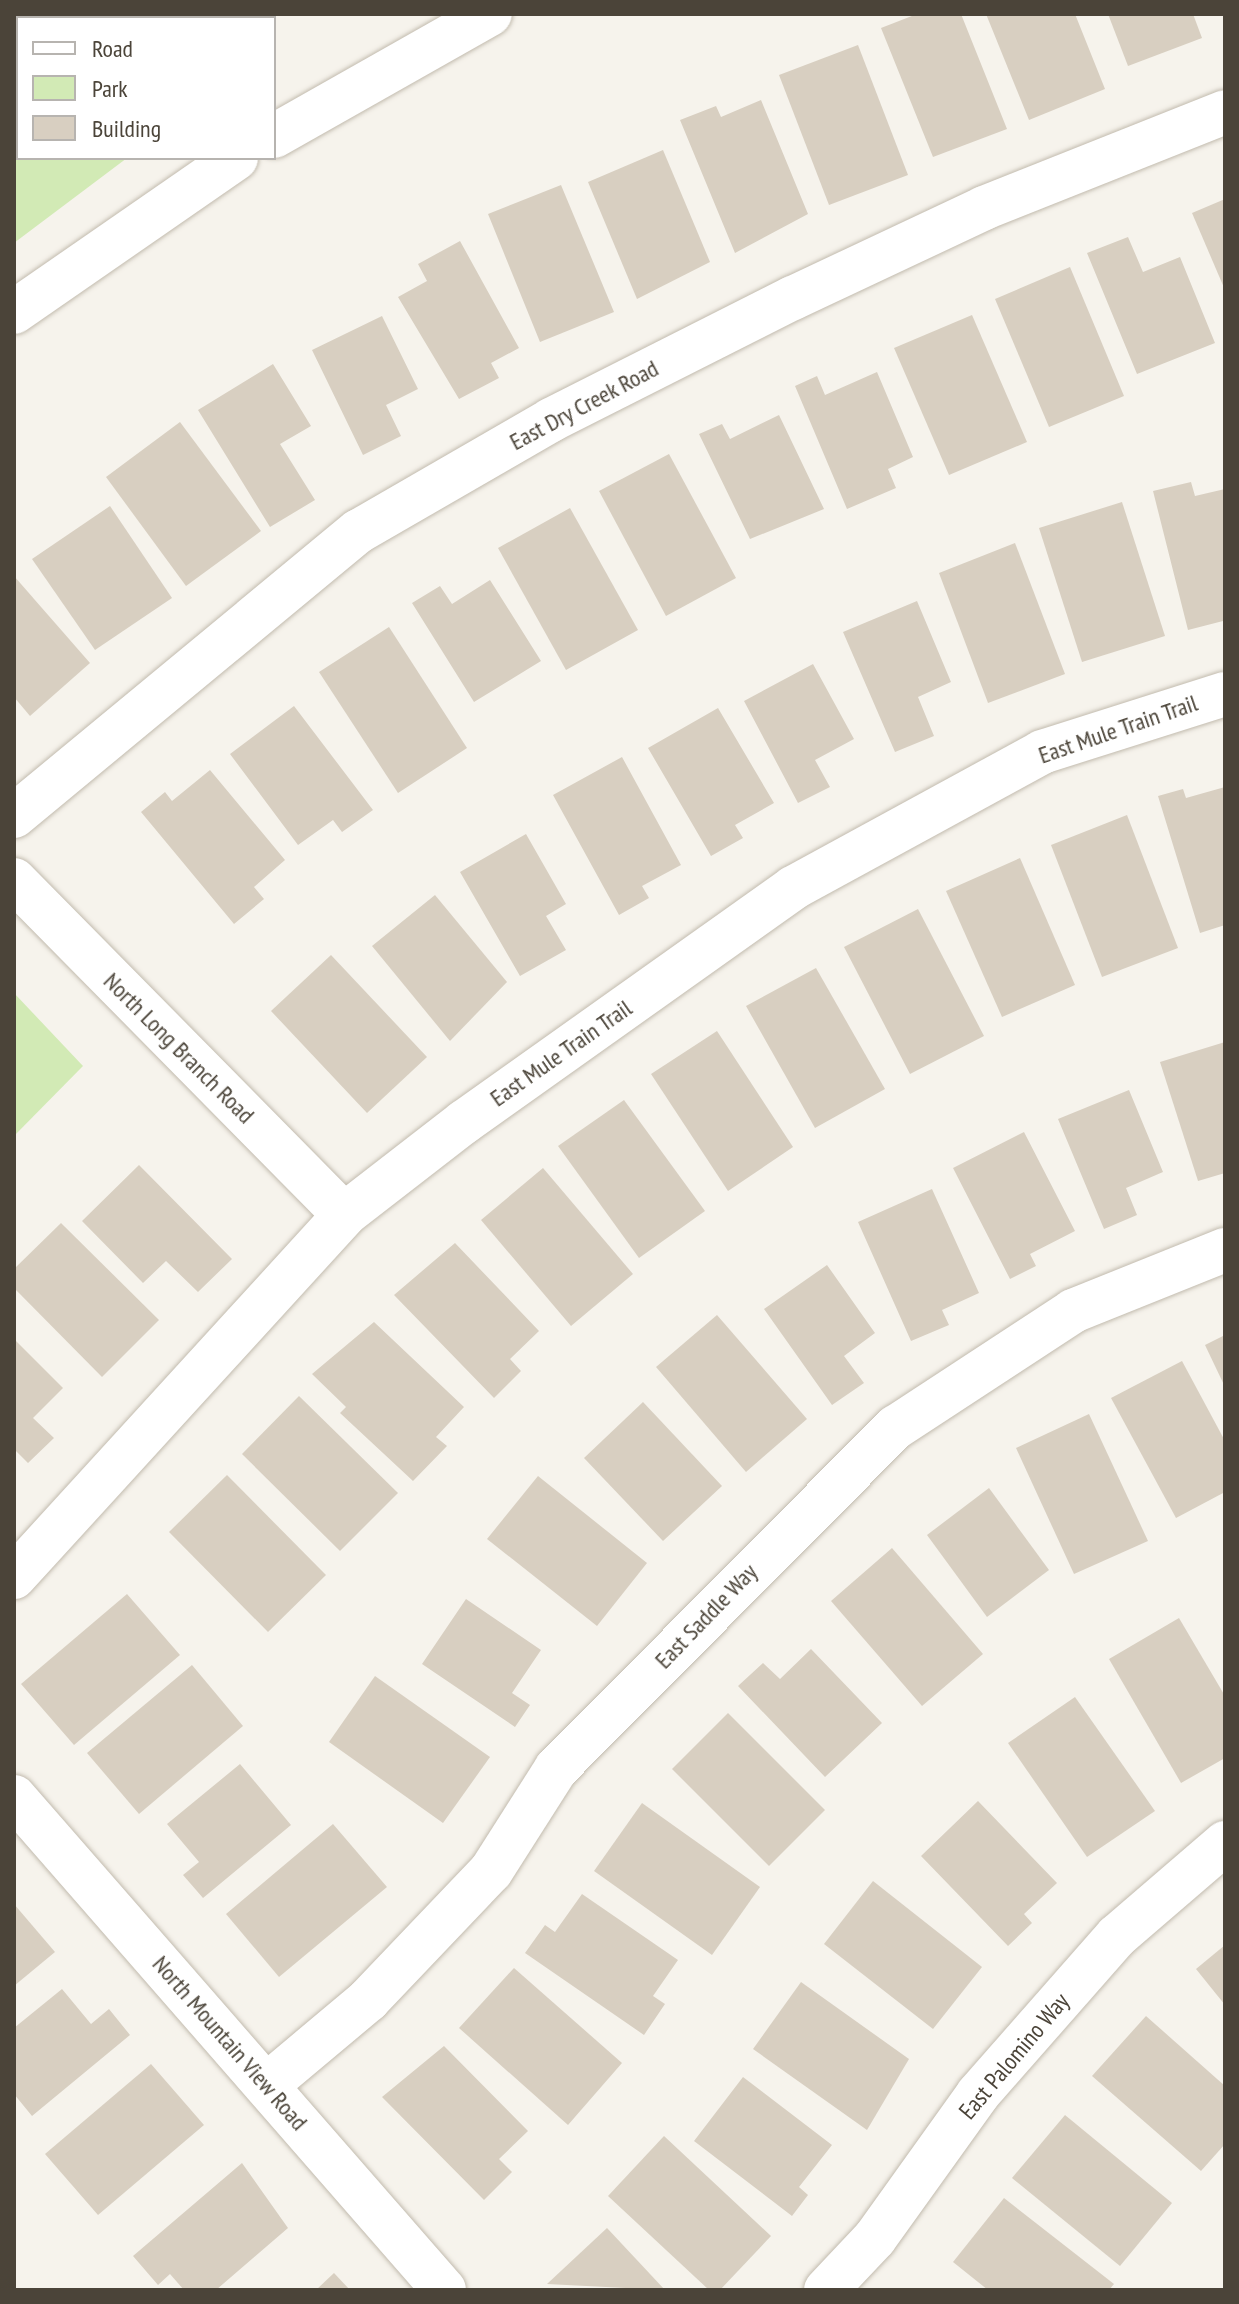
<!DOCTYPE html>
<style>
body{margin:0}
#map{position:relative;width:1239px;height:2304px;overflow:hidden;background:#f6f3ec;font-family:"PT Sans Narrow",sans-serif}
div>[style]{position:absolute}
.green>*{inset:0;background:#d2eab5}
.building>*{inset:0;background:#d8cfc1}
.roads{filter:drop-shadow(0 0 2px #c2bbae) drop-shadow(0 0 2px #c2bbae)}
.minor>*{height:44px;margin:-22px;padding:0 22px;transform-origin:22px;border-radius:22px;background:#fff}
.tertiary>*{height:44px;margin:-22px;padding:0 22px;transform-origin:22px;border-radius:22px;background:#fff}
span{translate:-50% -50%;white-space:nowrap;text-align:center;line-height:1.15;-webkit-text-stroke:6px #fff;paint-order:stroke}
.street-label{font-size:24px;color:#4b4439}
.frame{position:absolute;inset:0;border:16px solid #4b4439;pointer-events:none}
.legend{position:absolute;left:16px;top:16px;width:260px;height:144px;box-sizing:border-box;background:#fff;border:2px solid #b7b4b0;margin:0;padding:10px 14px;list-style:none;font-size:24px;color:#4b4439}
.legend li{display:flex;align-items:center;gap:16px;height:40px}
.legend b{width:40px;border:2px solid #b7b4b0}
</style>
<div id="map">
<div class="green">
<div style="clip-path:polygon(14px 14px,78px 18px,18px 18px,18px 158px,127px 158px,14px 243px)"></div>
<div style="clip-path:polygon(14px 993px,83px 1066px,14px 1136px)"></div>
</div>
<div class="building">
<div style="clip-path:polygon(200px 14px,253px 14px,245px 18px)"></div>
<div style="clip-path:polygon(917px 14px,961px 14px,1007px 129px,933px 157px,881px 28px)"></div>
<div style="clip-path:polygon(986px 14px,1075px 14px,1105px 89px,1029px 120px)"></div>
<div style="clip-path:polygon(1108px 14px,1193px 14px,1202px 38px,1128px 66px)"></div>
<div style="clip-path:polygon(858px 45px,908px 175px,829px 205px,779px 75px)"></div>
<div style="clip-path:polygon(761px 100px,808px 214px,735px 253px,680px 120px,716px 106px,721px 117px)"></div>
<div style="clip-path:polygon(663px 150px,710px 262px,637px 299px,588px 182px)"></div>
<div style="clip-path:polygon(561px 185px,614px 312px,540px 342px,488px 214px)"></div>
<div style="clip-path:polygon(1225px 199px,1225px 290px,1192px 213px)"></div>
<div style="clip-path:polygon(1128px 237px,1143px 272px,1180px 257px,1215px 343px,1137px 374px,1087px 253px)"></div>
<div style="clip-path:polygon(460px 241px,519px 348px,491px 363px,499px 378px,459px 399px,398px 297px,427px 281px,418px 264px)"></div>
<div style="clip-path:polygon(1070px 267px,1124px 396px,1049px 427px,995px 299px)"></div>
<div style="clip-path:polygon(972px 315px,1027px 442px,949px 475px,894px 348px)"></div>
<div style="clip-path:polygon(382px 316px,418px 389px,386px 405px,401px 436px,363px 455px,312px 350px)"></div>
<div style="clip-path:polygon(273px 364px,311px 426px,280px 444px,315px 500px,270px 527px,198px 410px)"></div>
<div style="clip-path:polygon(877px 372px,913px 457px,888px 469px,896px 488px,847px 509px,795px 386px,817px 376px,825px 395px)"></div>
<div style="clip-path:polygon(779px 415px,824px 509px,750px 539px,699px 434px,722px 424px,730px 439px)"></div>
<div style="clip-path:polygon(180px 422px,261px 531px,186px 586px,106px 477px)"></div>
<div style="clip-path:polygon(669px 454px,736px 578px,666px 616px,599px 491px)"></div>
<div style="clip-path:polygon(1191px 482px,1195px 496px,1225px 489px,1225px 608px,1223px 621px,1188px 630px,1153px 491px)"></div>
<div style="clip-path:polygon(1122px 502px,1165px 636px,1082px 662px,1039px 528px)"></div>
<div style="clip-path:polygon(110px 506px,172px 598px,95px 650px,32px 559px)"></div>
<div style="clip-path:polygon(570px 508px,638px 630px,566px 670px,498px 548px)"></div>
<div style="clip-path:polygon(1015px 543px,1065px 674px,988px 703px,939px 573px)"></div>
<div style="clip-path:polygon(14px 576px,90px 663px,30px 716px,14px 697px)"></div>
<div style="clip-path:polygon(490px 580px,541px 661px,474px 702px,412px 603px,440px 586px,452px 604px)"></div>
<div style="clip-path:polygon(917px 601px,951px 682px,918px 697px,934px 736px,895px 752px,843px 632px)"></div>
<div style="clip-path:polygon(389px 627px,467px 748px,398px 793px,319px 672px)"></div>
<div style="clip-path:polygon(813px 664px,854px 739px,815px 760px,830px 787px,798px 803px,744px 701px)"></div>
<div style="clip-path:polygon(294px 706px,373px 810px,342px 832px,333px 820px,298px 845px,230px 754px)"></div>
<div style="clip-path:polygon(718px 708px,774px 803px,735px 825px,743px 838px,711px 856px,648px 748px)"></div>
<div style="clip-path:polygon(622px 757px,681px 865px,642px 886px,649px 898px,619px 915px,553px 795px)"></div>
<div style="clip-path:polygon(210px 770px,285px 860px,254px 887px,264px 899px,234px 924px,141px 812px,165px 792px,172px 801px)"></div>
<div style="clip-path:polygon(1225px 787px,1225px 925px,1200px 933px,1158px 796px,1183px 789px,1186px 798px)"></div>
<div style="clip-path:polygon(1127px 815px,1178px 948px,1102px 977px,1051px 845px)"></div>
<div style="clip-path:polygon(526px 834px,566px 904px,546px 916px,566px 950px,520px 976px,460px 872px)"></div>
<div style="clip-path:polygon(1020px 858px,1075px 985px,1002px 1017px,946px 891px)"></div>
<div style="clip-path:polygon(435px 895px,507px 982px,450px 1041px,372px 946px)"></div>
<div style="clip-path:polygon(918px 909px,984px 1036px,910px 1074px,844px 947px)"></div>
<div style="clip-path:polygon(331px 955px,427px 1057px,367px 1113px,271px 1011px)"></div>
<div style="clip-path:polygon(816px 968px,885px 1089px,815px 1128px,746px 1006px)"></div>
<div style="clip-path:polygon(717px 1031px,793px 1147px,728px 1191px,651px 1074px)"></div>
<div style="clip-path:polygon(1225px 1042px,1225px 1173px,1198px 1181px,1160px 1062px)"></div>
<div style="clip-path:polygon(1129px 1090px,1163px 1172px,1126px 1188px,1137px 1215px,1104px 1229px,1058px 1119px)"></div>
<div style="clip-path:polygon(624px 1100px,705px 1211px,639px 1258px,558px 1146px)"></div>
<div style="clip-path:polygon(1024px 1132px,1075px 1231px,1030px 1254px,1036px 1266px,1010px 1279px,953px 1168px)"></div>
<div style="clip-path:polygon(139px 1165px,232px 1259px,198px 1292px,166px 1261px,143px 1283px,82px 1221px)"></div>
<div style="clip-path:polygon(543px 1168px,633px 1274px,571px 1326px,481px 1220px)"></div>
<div style="clip-path:polygon(932px 1189px,979px 1293px,942px 1310px,949px 1325px,911px 1341px,858px 1222px)"></div>
<div style="clip-path:polygon(61px 1223px,159px 1320px,102px 1377px,14px 1288px,14px 1269px)"></div>
<div style="clip-path:polygon(455px 1243px,539px 1331px,510px 1359px,521px 1371px,494px 1398px,394px 1295px)"></div>
<div style="clip-path:polygon(827px 1265px,875px 1333px,844px 1356px,864px 1383px,832px 1405px,764px 1309px)"></div>
<div style="clip-path:polygon(717px 1315px,807px 1419px,746px 1472px,656px 1367px)"></div>
<div style="clip-path:polygon(374px 1322px,464px 1407px,436px 1437px,447px 1446px,413px 1481px,340px 1413px,346px 1407px,312px 1374px)"></div>
<div style="clip-path:polygon(1225px 1335px,1225px 1387px,1205px 1345px)"></div>
<div style="clip-path:polygon(14px 1339px,63px 1388px,33px 1418px,54px 1438px,28px 1463px,14px 1449px)"></div>
<div style="clip-path:polygon(1182px 1361px,1225px 1441px,1225px 1492px,1176px 1518px,1111px 1398px)"></div>
<div style="clip-path:polygon(299px 1396px,398px 1493px,340px 1551px,242px 1454px)"></div>
<div style="clip-path:polygon(643px 1402px,722px 1486px,663px 1541px,584px 1458px)"></div>
<div style="clip-path:polygon(1089px 1414px,1148px 1541px,1074px 1574px,1016px 1448px)"></div>
<div style="clip-path:polygon(227px 1475px,326px 1575px,268px 1632px,169px 1532px)"></div>
<div style="clip-path:polygon(538px 1476px,647px 1563px,597px 1626px,487px 1539px)"></div>
<div style="clip-path:polygon(989px 1488px,1049px 1570px,987px 1617px,927px 1535px)"></div>
<div style="clip-path:polygon(892px 1548px,983px 1654px,922px 1706px,831px 1601px)"></div>
<div style="clip-path:polygon(127px 1594px,180px 1655px,74px 1745px,21px 1684px)"></div>
<div style="clip-path:polygon(466px 1599px,541px 1650px,512px 1693px,530px 1705px,515px 1727px,422px 1664px)"></div>
<div style="clip-path:polygon(1179px 1618px,1225px 1696px,1225px 1758px,1181px 1783px,1109px 1659px)"></div>
<div style="clip-path:polygon(811px 1649px,882px 1723px,825px 1777px,738px 1686px,763px 1663px,780px 1679px)"></div>
<div style="clip-path:polygon(192px 1665px,243px 1726px,139px 1814px,87px 1753px)"></div>
<div style="clip-path:polygon(375px 1676px,490px 1757px,443px 1823px,329px 1742px)"></div>
<div style="clip-path:polygon(1075px 1697px,1155px 1811px,1087px 1857px,1008px 1743px)"></div>
<div style="clip-path:polygon(728px 1713px,825px 1810px,769px 1866px,672px 1769px)"></div>
<div style="clip-path:polygon(240px 1764px,291px 1825px,203px 1898px,183px 1875px,199px 1862px,167px 1824px)"></div>
<div style="clip-path:polygon(978px 1801px,1057px 1883px,1024px 1914px,1032px 1923px,1008px 1946px,921px 1856px)"></div>
<div style="clip-path:polygon(642px 1803px,760px 1887px,712px 1955px,594px 1871px)"></div>
<div style="clip-path:polygon(333px 1824px,387px 1887px,279px 1977px,226px 1914px)"></div>
<div style="clip-path:polygon(873px 1881px,982px 1967px,933px 2029px,824px 1944px)"></div>
<div style="clip-path:polygon(582px 1894px,678px 1960px,653px 1996px,665px 2004px,644px 2035px,525px 1953px,545px 1925px,555px 1932px)"></div>
<div style="clip-path:polygon(14px 1904px,55px 1952px,14px 1986px)"></div>
<div style="clip-path:polygon(1225px 1945px,1225px 2005px,1196px 1969px)"></div>
<div style="clip-path:polygon(514px 1968px,622px 2063px,568px 2125px,459px 2028px)"></div>
<div style="clip-path:polygon(801px 1982px,909px 2059px,867px 2130px,753px 2049px)"></div>
<div style="clip-path:polygon(62px 1989px,91px 2024px,109px 2009px,130px 2035px,32px 2116px,14px 2094px,14px 2028px)"></div>
<div style="clip-path:polygon(1146px 2016px,1225px 2086px,1225px 2144px,1201px 2171px,1092px 2076px)"></div>
<div style="clip-path:polygon(444px 2046px,528px 2131px,499px 2159px,512px 2172px,484px 2200px,382px 2097px)"></div>
<div style="clip-path:polygon(151px 2064px,204px 2125px,98px 2215px,45px 2154px)"></div>
<div style="clip-path:polygon(743px 2077px,832px 2145px,799px 2187px,808px 2195px,792px 2216px,694px 2141px)"></div>
<div style="clip-path:polygon(1065px 2115px,1172px 2203px,1120px 2266px,1012px 2178px)"></div>
<div style="clip-path:polygon(664px 2136px,771px 2236px,720px 2290px,709px 2290px,608px 2196px)"></div>
<div style="clip-path:polygon(242px 2163px,288px 2228px,216px 2290px,184px 2290px,170px 2274px,158px 2285px,133px 2256px)"></div>
<div style="clip-path:polygon(1004px 2198px,1114px 2284px,1109px 2290px,988px 2290px,953px 2262px)"></div>
<div style="clip-path:polygon(607px 2228px,665px 2290px,547px 2284px)"></div>
<div style="clip-path:polygon(334px 2273px,350px 2290px,316px 2290px)"></div>
</div>
<div class="roads">
<div class="minor">
<div style="left:14px;top:816px;width:447px;rotate:-39.6deg"></div>
<div style="left:359px;top:531px;width:222px;rotate:-30deg"></div>
<div style="left:551px;top:420px;width:271px;rotate:-26.8deg"></div>
<div style="left:793px;top:298px;width:211px;rotate:-25.2deg"></div>
<div style="left:984px;top:208px;width:259px;rotate:-21.7deg"></div>
<div style="left:14px;top:880px;width:470px;rotate:45.4deg"></div>
<div style="left:14px;top:1577px;width:490px;rotate:-47.6deg"></div>
<div style="left:344px;top:1215px;width:152px;rotate:-37.8deg"></div>
<div style="left:464px;top:1122px;width:404px;rotate:-35.4deg"></div>
<div style="left:793px;top:888px;width:284px;rotate:-28.6deg"></div>
<div style="left:1042px;top:752px;width:192px;rotate:-17.6deg"></div>
<div style="left:14px;top:1797px;width:654px;rotate:48.9deg"></div>
<div style="left:268px;top:2084px;width:131px;rotate:-40deg"></div>
<div style="left:368px;top:2000px;width:178px;rotate:-46.4deg"></div>
<div style="left:491px;top:1871px;width:121px;rotate:-57.5deg"></div>
<div style="left:556px;top:1769px;width:482px;rotate:-45.2deg"></div>
<div style="left:896px;top:1427px;width:212px;rotate:-33.2deg"></div>
<div style="left:1073px;top:1311px;width:164px;rotate:-21.9deg"></div>
<div style="left:826px;top:2290px;width:71px;rotate:-46.7deg"></div>
<div style="left:875px;top:2238px;width:177px;rotate:-54.4deg"></div>
<div style="left:978px;top:2094px;width:210px;rotate:-48.7deg"></div>
<div style="left:1117px;top:1936px;width:143px;rotate:-40.7deg"></div>
</div>
<div class="tertiary">
<div style="left:274px;top:136px;width:248px;rotate:-29.5deg"></div>
<div style="left:14px;top:312px;width:270px;rotate:-34.7deg"></div>
</div>
</div>
<div class="street-label">
<span style="left:584px;top:405px;rotate:-28deg">East Dry Creek Road</span>
<span style="left:1118px;top:729px;rotate:-19deg">East Mule Train Trail</span>
<span style="left:179px;top:1048px;rotate:45deg">North Long Branch Road</span>
<span style="left:561px;top:1053px;rotate:-35deg">East Mule Train Trail</span>
<span style="left:706px;top:1616px;rotate:-46deg">East Saddle Way</span>
<span style="left:230px;top:2043px;rotate:49deg">North Mountain View Road</span>
<span style="left:1014px;top:2056px;rotate:-50deg">East Palomino Way</span>
</div>
<div class="frame"></div>
<ul class="legend">
<li><b style="height:10px;background:#fff"></b>Road</li>
<li><b style="height:22px;background:#d2eab5"></b>Park</li>
<li><b style="height:22px;background:#d8cfc1"></b>Building</li>
</ul>
</div>
